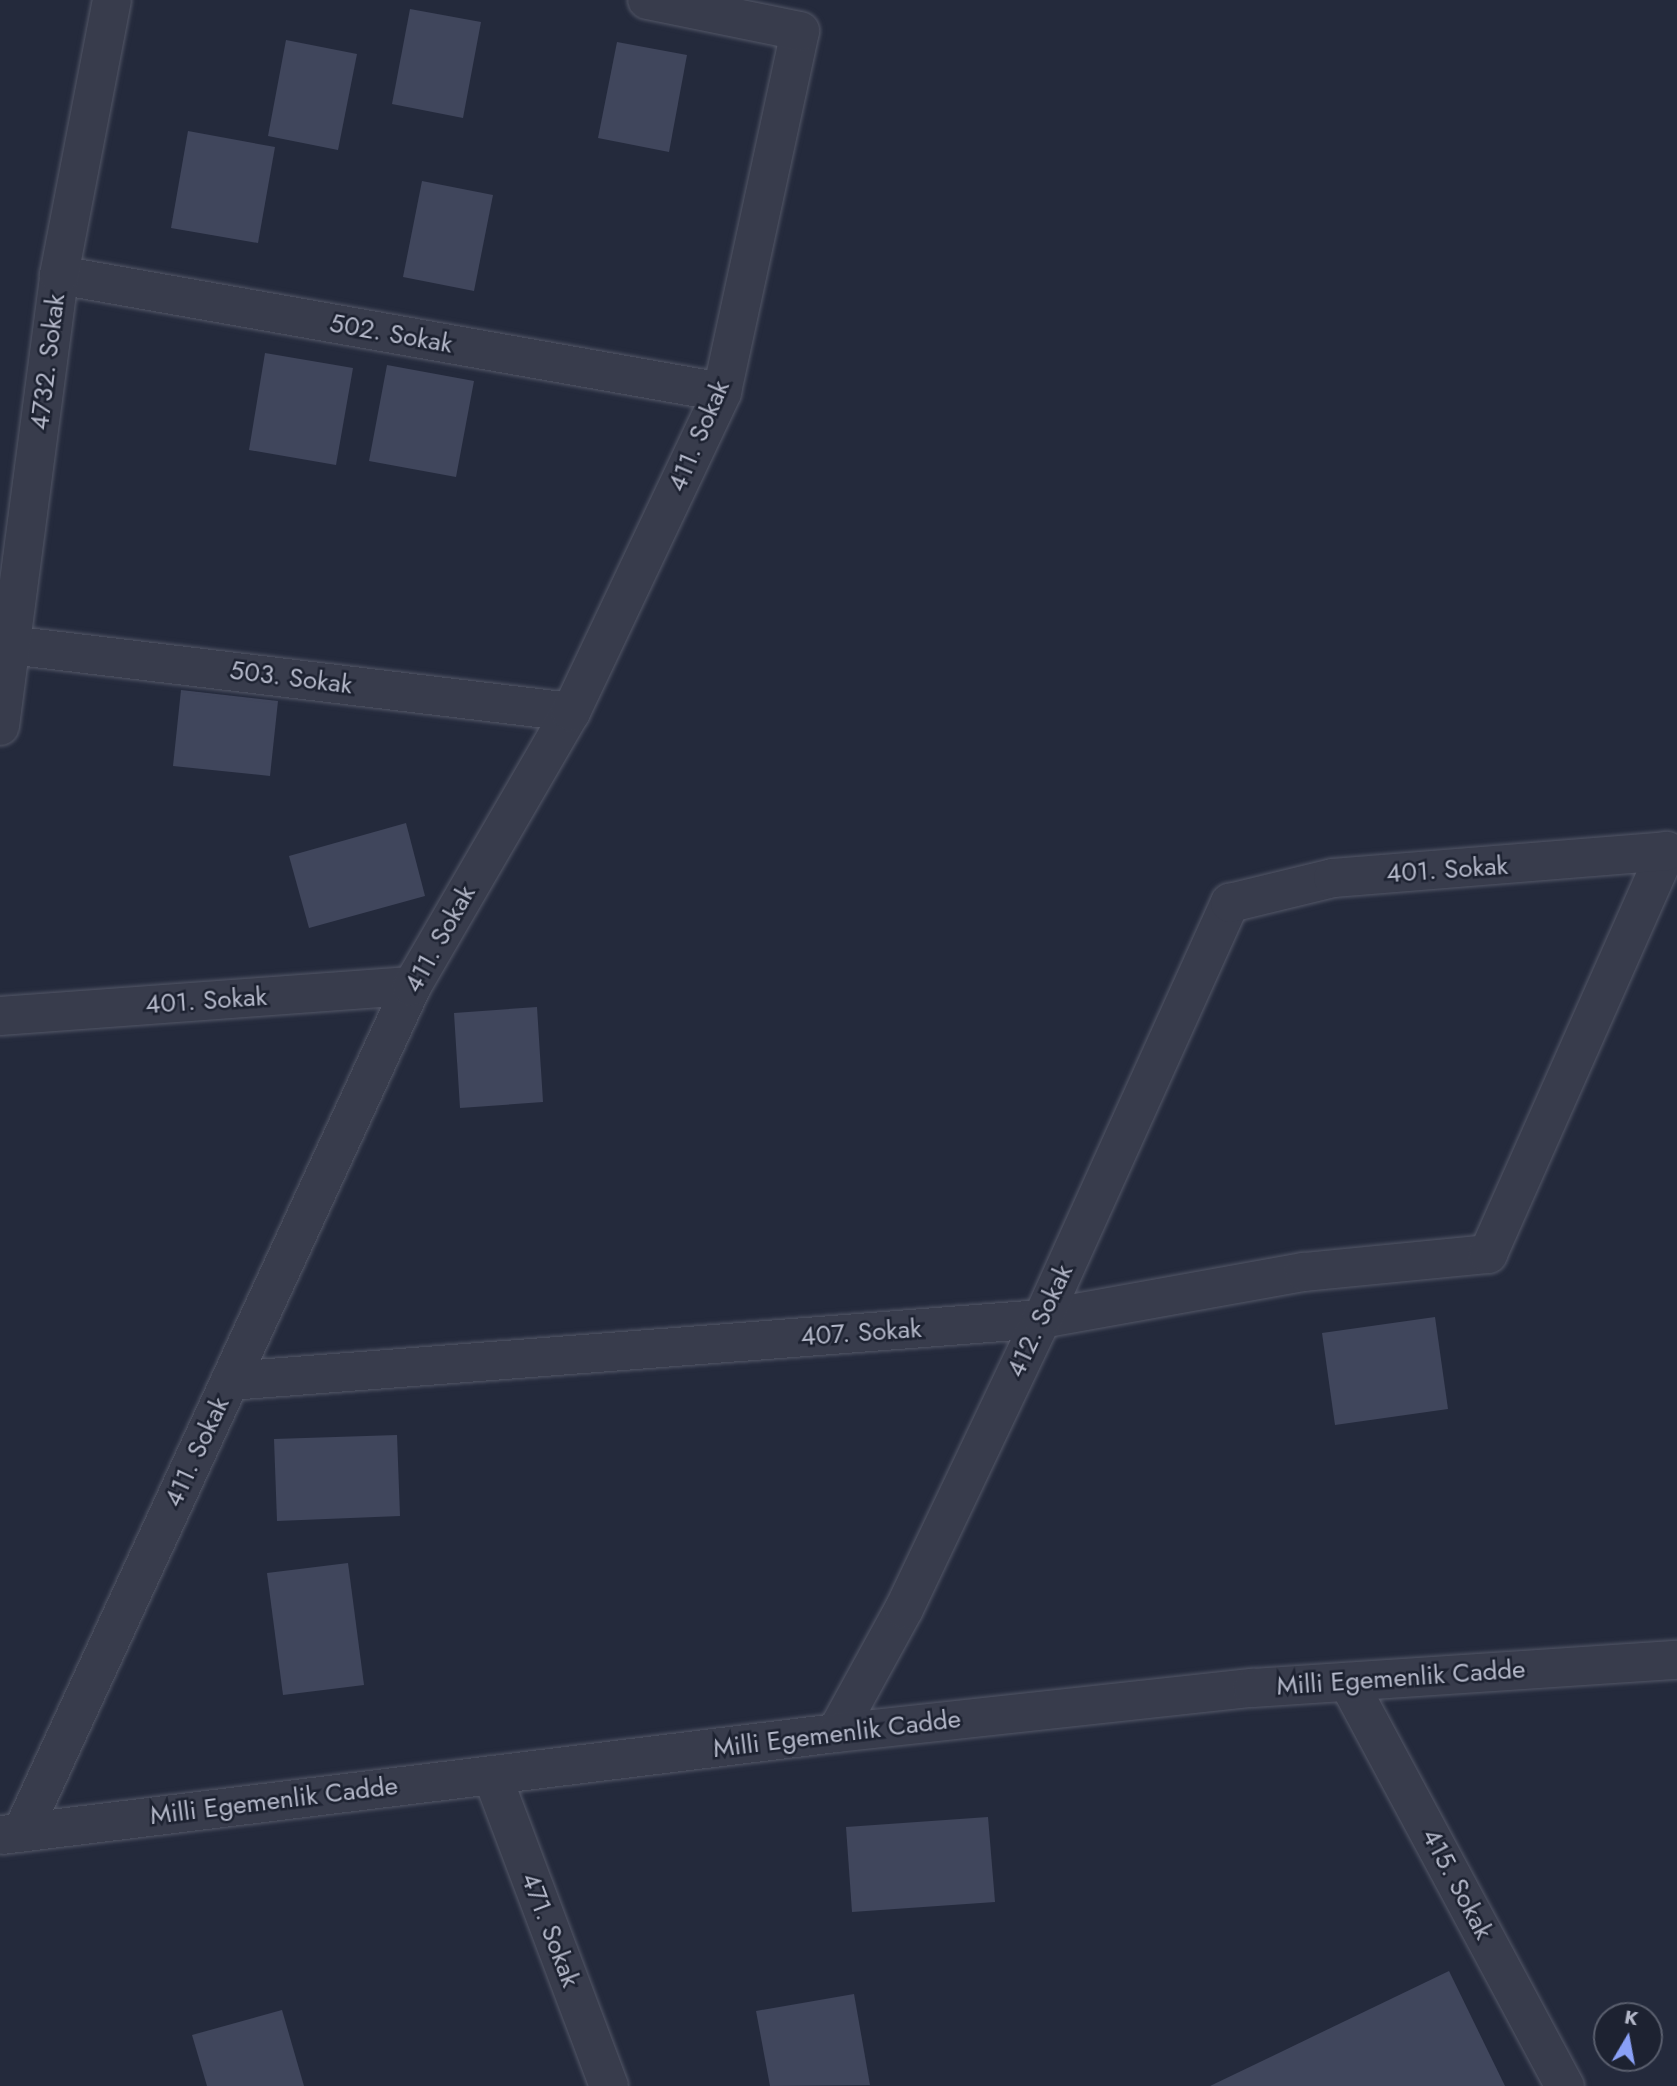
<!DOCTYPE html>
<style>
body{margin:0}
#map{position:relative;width:1677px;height:2086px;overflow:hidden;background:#242a3c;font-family:Jost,sans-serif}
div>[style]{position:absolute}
.building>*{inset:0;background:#40465c}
.roads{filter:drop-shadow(0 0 2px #535767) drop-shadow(0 0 2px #535767)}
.minor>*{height:38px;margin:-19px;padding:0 19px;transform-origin:19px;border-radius:19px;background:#383c4c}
span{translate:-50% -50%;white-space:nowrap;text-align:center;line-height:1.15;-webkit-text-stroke:5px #1d2231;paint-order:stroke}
.street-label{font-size:26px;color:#b3b7c8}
.north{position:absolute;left:1593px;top:2002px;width:70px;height:70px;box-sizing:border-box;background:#1d2231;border:2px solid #595e6d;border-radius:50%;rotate:10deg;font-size:19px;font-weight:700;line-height:28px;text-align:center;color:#b3b7c8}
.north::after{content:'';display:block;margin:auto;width:24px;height:32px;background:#8aa0f6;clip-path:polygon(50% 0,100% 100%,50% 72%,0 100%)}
</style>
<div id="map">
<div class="building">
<div style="clip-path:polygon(410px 9px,481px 22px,463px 118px,392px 104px)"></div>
<div style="clip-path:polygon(286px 40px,357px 54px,338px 150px,268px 136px)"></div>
<div style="clip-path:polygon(617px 42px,687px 55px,669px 152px,598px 138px)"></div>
<div style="clip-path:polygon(188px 131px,275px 147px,258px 243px,171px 228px)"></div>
<div style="clip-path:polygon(422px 181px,493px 195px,474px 291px,403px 277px)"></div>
<div style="clip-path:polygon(265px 353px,353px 368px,336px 465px,249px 450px)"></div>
<div style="clip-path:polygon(387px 365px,474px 381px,456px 477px,369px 461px)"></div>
<div style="clip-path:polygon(181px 690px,278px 701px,270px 776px,173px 766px)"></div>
<div style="clip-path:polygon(406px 823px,425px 896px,309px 928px,289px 856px)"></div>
<div style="clip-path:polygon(537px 1007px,543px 1102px,460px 1108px,454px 1013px)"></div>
<div style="clip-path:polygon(1435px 1317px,1448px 1409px,1335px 1425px,1322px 1333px)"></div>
<div style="clip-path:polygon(397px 1435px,400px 1516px,277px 1521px,274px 1439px)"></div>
<div style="clip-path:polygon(348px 1563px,364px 1685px,283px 1695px,267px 1573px)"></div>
<div style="clip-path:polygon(988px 1817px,995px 1902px,852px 1912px,846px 1827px)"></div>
<div style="clip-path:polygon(1449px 1971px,1505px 2086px,1210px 2086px)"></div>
<div style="clip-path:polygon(854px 1994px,870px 2085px,770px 2086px,756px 2011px)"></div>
<div style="clip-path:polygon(282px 2010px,304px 2086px,207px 2086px,192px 2035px)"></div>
</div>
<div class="roads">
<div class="minor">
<div style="left:59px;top:275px;width:673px;rotate:10.01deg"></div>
<div style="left:10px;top:645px;width:565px;rotate:6.81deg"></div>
<div style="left:0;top:726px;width:455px;rotate:-82.5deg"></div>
<div style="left:59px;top:275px;width:280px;rotate:-79.1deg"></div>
<div style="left:0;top:1016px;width:413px;rotate:-4.2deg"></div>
<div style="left:230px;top:1381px;width:814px;rotate:-4.37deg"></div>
<div style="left:1042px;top:1319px;width:266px;rotate:-10.2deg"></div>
<div style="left:1304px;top:1272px;width:185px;rotate:-5.6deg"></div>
<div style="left:1488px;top:1254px;width:441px;rotate:-66.1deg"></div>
<div style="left:1348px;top:1682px;width:459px;rotate:61.8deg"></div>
<div style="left:836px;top:1733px;width:141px;rotate:-61.3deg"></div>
<div style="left:904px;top:1609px;width:321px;rotate:-64.6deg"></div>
<div style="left:1042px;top:1319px;width:457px;rotate:-65.7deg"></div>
<div style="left:1230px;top:903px;width:106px;rotate:-13.6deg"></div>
<div style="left:1333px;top:878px;width:335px;rotate:-4.6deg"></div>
<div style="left:492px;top:1775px;width:332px;rotate:69.4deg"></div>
<div style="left:22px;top:1832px;width:932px;rotate:-65.25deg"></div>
<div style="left:412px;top:986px;width:317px;rotate:-59.9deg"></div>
<div style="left:571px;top:712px;width:354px;rotate:-64.7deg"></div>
<div style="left:722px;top:392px;width:369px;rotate:-77.8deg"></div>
<div style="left:800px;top:31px;width:156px;rotate:-168.5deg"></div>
<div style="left:2px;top:1835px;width:840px;rotate:-6.97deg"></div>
<div style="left:836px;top:1733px;width:419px;rotate:-6.2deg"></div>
<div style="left:1253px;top:1688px;width:425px;rotate:-3.8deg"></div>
</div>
</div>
<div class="street-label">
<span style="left:391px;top:334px;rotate:10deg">502. Sokak</span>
<span style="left:48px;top:362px;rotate:-83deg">4732. Sokak</span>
<span style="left:699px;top:436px;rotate:-67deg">411. Sokak</span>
<span style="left:291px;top:678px;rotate:7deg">503. Sokak</span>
<span style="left:1447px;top:870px;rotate:-4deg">401. Sokak</span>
<span style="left:440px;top:939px;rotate:-61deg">411. Sokak</span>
<span style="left:206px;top:1001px;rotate:-4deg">401. Sokak</span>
<span style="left:1040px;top:1321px;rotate:-65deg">412. Sokak</span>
<span style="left:861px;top:1333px;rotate:-4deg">407. Sokak</span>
<span style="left:197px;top:1452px;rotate:-65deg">411. Sokak</span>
<span style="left:1401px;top:1678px;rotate:-4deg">Milli Egemenlik Cadde</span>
<span style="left:837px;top:1734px;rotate:-7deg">Milli Egemenlik Cadde</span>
<span style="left:274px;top:1801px;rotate:-7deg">Milli Egemenlik Cadde</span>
<span style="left:1457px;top:1884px;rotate:62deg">415. Sokak</span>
<span style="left:550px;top:1930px;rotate:69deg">471. Sokak</span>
</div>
<div class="north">K</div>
</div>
